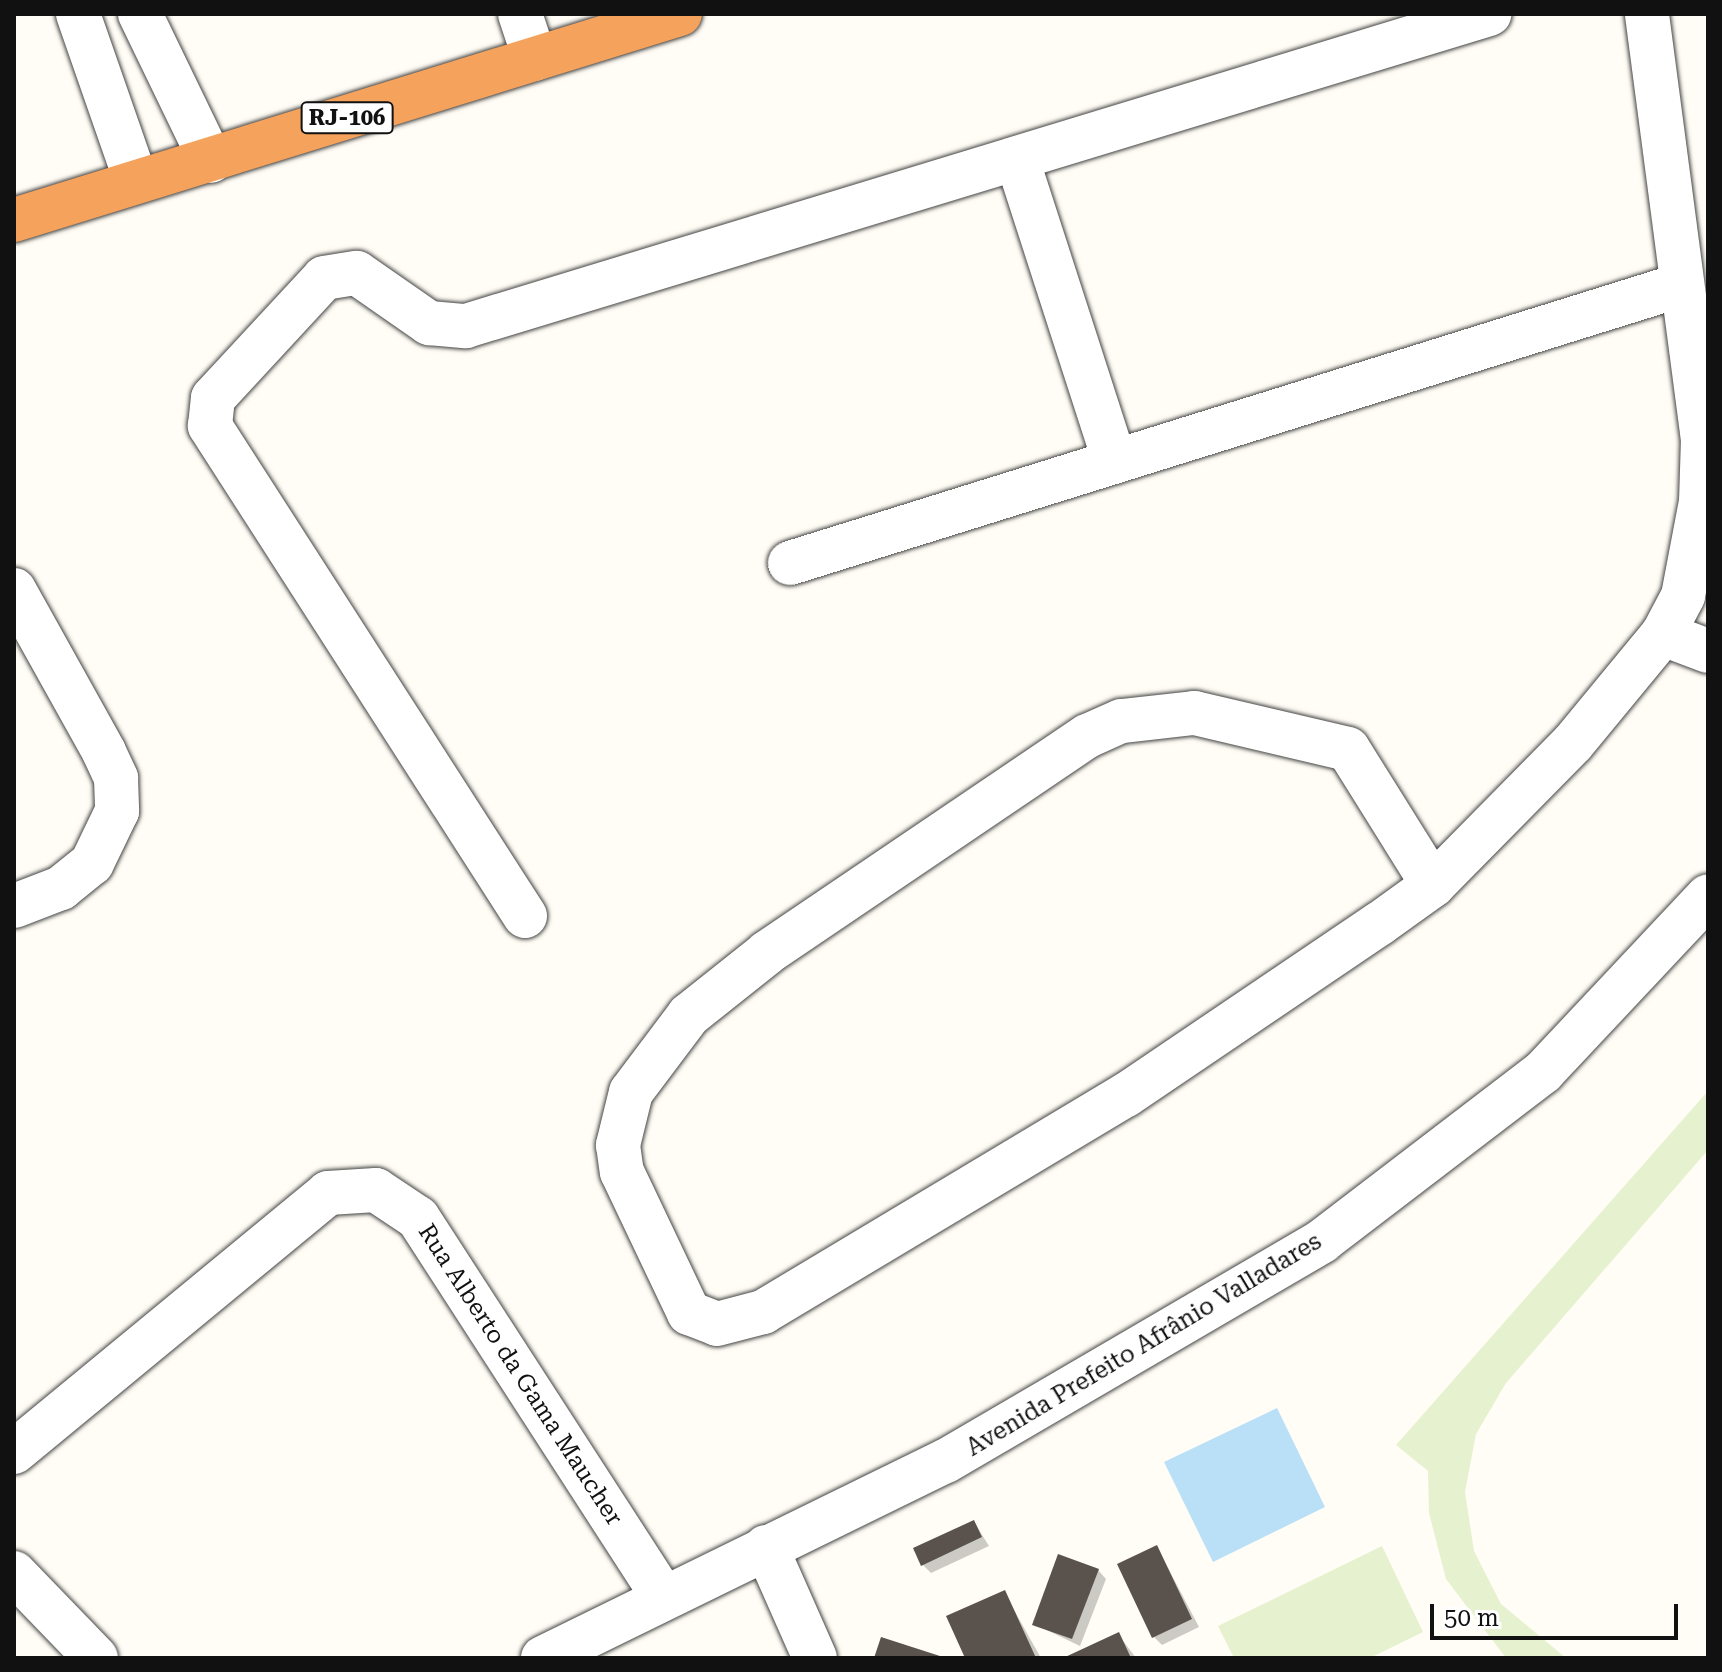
<!DOCTYPE html>
<meta charset="utf-8">
<style>
body{margin:0}
#map{position:relative;width:1722px;height:1672px;overflow:hidden;background:#fffdf5;font-family:"Roboto Serif",serif}
div>[style]{position:absolute}
.pitch>*{inset:0;background:#e6f2cf}
.water>*{inset:0;background:#b9e0f7}
.shadow>*{inset:0;background:#0003}
.building>*{inset:0;background:#5a524d}
.roads{filter:drop-shadow(0 0 2px #444) drop-shadow(0 0 2px #444)}
.minor>*{height:44px;margin:-22px;padding:0 22px;transform-origin:22px;border-radius:22px;background:#fff}
.highway>*{height:44px;margin:-22px;padding:0 22px;transform-origin:22px;border-radius:22px;background:#f5a25d}
span{translate:-50% -50%;white-space:nowrap;text-align:center;line-height:1.15;-webkit-text-stroke:8px #fff;paint-order:stroke}
.shield-label span{padding:2px 6px;background:#fff;border:2px solid;border-radius:6px;-webkit-text-stroke-width:0}
.shield-label{font-size:22px;color:#111;font-weight:700}
.street-label{font-size:24px;color:#111}
.frame{position:absolute;inset:0;border:16px solid #111;pointer-events:none}
.scale{position:absolute;left:1430px;top:1604px;width:248px;height:36px;box-sizing:border-box;border:4px solid #111;border-top:0;padding-left:10px;font-size:24px;line-height:28px;white-space:nowrap;color:#111;-webkit-text-stroke:6px #fff;paint-order:stroke}
</style>
<div id="map">
<div class="pitch">
<div style="clip-path:polygon(1708px 1091px,1708px 1150px,1506px 1383px,1476px 1434px,1465px 1492px,1474px 1551px,1501px 1604px,1566px 1658px,1506px 1658px,1446px 1579px,1429px 1513px,1428px 1471px,1396px 1445px)"></div>
<div style="clip-path:polygon(1382px 1546px,1423px 1632px,1370px 1658px,1234px 1658px,1218px 1626px)"></div>
</div>
<div class="water">
<div style="clip-path:polygon(1277px 1408px,1325px 1507px,1213px 1562px,1164px 1462px)"></div>
</div>
<div class="shadow">
<div style="clip-path:polygon(974px 1522px,989px 1546px,931px 1573px,923px 1565px)"></div>
<div style="clip-path:polygon(1157px 1547px,1199px 1627px,1162px 1645px,1154px 1637px)"></div>
<div style="clip-path:polygon(1098px 1570px,1106px 1579px,1080px 1646px,1034px 1624px)"></div>
<div style="clip-path:polygon(1004px 1592px,1041px 1658px,967px 1658px)"></div>
<div style="clip-path:polygon(1118px 1634px,1136px 1658px,1067px 1658px)"></div>
</div>
<div class="building">
<div style="clip-path:polygon(974px 1520px,982px 1537px,921px 1566px,913px 1548px)"></div>
<div style="clip-path:polygon(1157px 1545px,1192px 1619px,1152px 1638px,1117px 1564px)"></div>
<div style="clip-path:polygon(1058px 1554px,1099px 1569px,1072px 1639px,1032px 1625px)"></div>
<div style="clip-path:polygon(1005px 1590px,1036px 1658px,965px 1658px,946px 1616px)"></div>
<div style="clip-path:polygon(1119px 1632px,1131px 1658px,1063px 1658px)"></div>
<div style="clip-path:polygon(881px 1637px,943px 1657px,943px 1658px,874px 1658px)"></div>
</div>
<div class="roads">
<div class="minor">
<div style="left:78px;top:14px;width:177px;rotate:70.8deg"></div>
<div style="left:140px;top:14px;width:163px;rotate:64.2deg"></div>
<div style="left:520px;top:14px;width:47px;rotate:71.6deg"></div>
<div style="left:1017px;top:159px;width:318px;rotate:72.1deg"></div>
<div style="left:790px;top:563px;width:933px;rotate:-17.33deg"></div>
<div style="left:14px;top:590px;width:185px;rotate:60.9deg"></div>
<div style="left:104px;top:752px;width:29px;rotate:65deg"></div>
<div style="left:116px;top:778px;width:33px;rotate:88deg"></div>
<div style="left:117px;top:811px;width:58px;rotate:115.7deg"></div>
<div style="left:92px;top:863px;width:40px;rotate:141deg"></div>
<div style="left:61px;top:888px;width:50px;rotate:159deg"></div>
<div style="left:1663px;top:634px;width:48px;rotate:20.7deg"></div>
<div style="left:1433px;top:885px;width:160px;rotate:-122deg"></div>
<div style="left:1348px;top:749px;width:158px;rotate:-166.8deg"></div>
<div style="left:1194px;top:713px;width:73px;rotate:173.7deg"></div>
<div style="left:1121px;top:721px;width:37px;rotate:156deg"></div>
<div style="left:1087px;top:736px;width:387px;rotate:145.9deg"></div>
<div style="left:767px;top:953px;width:100px;rotate:141.5deg"></div>
<div style="left:689px;top:1015px;width:96px;rotate:127deg"></div>
<div style="left:631px;top:1092px;width:55px;rotate:103.8deg"></div>
<div style="left:618px;top:1145px;width:27px;rotate:82deg"></div>
<div style="left:622px;top:1172px;width:156px;rotate:64.6deg"></div>
<div style="left:689px;top:1313px;width:30px;rotate:21deg"></div>
<div style="left:717px;top:1324px;width:48px;rotate:-14.6deg"></div>
<div style="left:763px;top:1312px;width:423px;rotate:-30.9deg"></div>
<div style="left:1126px;top:1095px;width:305px;rotate:-34.1deg"></div>
<div style="left:1379px;top:924px;width:67px;rotate:-35.8deg"></div>
<div style="left:1433px;top:885px;width:199px;rotate:-45.4deg"></div>
<div style="left:1573px;top:743px;width:141px;rotate:-50.5deg"></div>
<div style="left:1663px;top:634px;width:43px;rotate:-62.2deg"></div>
<div style="left:1683px;top:596px;width:96px;rotate:-79.2deg"></div>
<div style="left:1701px;top:502px;width:62px;rotate:-88.2deg"></div>
<div style="left:1703px;top:440px;width:430px;rotate:-97.5deg"></div>
<div style="left:525px;top:916px;width:583px;rotate:-122.74deg"></div>
<div style="left:210px;top:426px;width:28px;rotate:-84deg"></div>
<div style="left:213px;top:398px;width:163px;rotate:-47.2deg"></div>
<div style="left:324px;top:278px;width:33px;rotate:-9deg"></div>
<div style="left:357px;top:273px;width:88px;rotate:34.8deg"></div>
<div style="left:429px;top:323px;width:37px;rotate:5deg"></div>
<div style="left:466px;top:326px;width:1070px;rotate:-16.96deg"></div>
<div style="left:14px;top:1452px;width:407px;rotate:-39.5deg"></div>
<div style="left:328px;top:1193px;width:48px;rotate:-3.6deg"></div>
<div style="left:376px;top:1190px;width:50px;rotate:33.7deg"></div>
<div style="left:418px;top:1218px;width:450px;rotate:57.1deg"></div>
<div style="left:766px;top:1547px;width:121px;rotate:66.2deg"></div>
<div style="left:14px;top:1573px;width:118px;rotate:46deg"></div>
<div style="left:543px;top:1658px;width:449px;rotate:-26.1deg"></div>
<div style="left:946px;top:1461px;width:436px;rotate:-30.3deg"></div>
<div style="left:1322px;top:1241px;width:278px;rotate:-37.4deg"></div>
<div style="left:1543px;top:1072px;width:241px;rotate:-46.8deg"></div>
</div>
<div class="highway">
<div style="left:14px;top:220px;width:697px;rotate:-17.19deg"></div>
</div>
</div>
<div class="shield-label">
<span style="left:347px;top:118px">RJ-106</span>
</div>
<div class="street-label">
<span style="left:1144px;top:1345px;rotate:-31deg">Avenida Prefeito Afrânio Valladares</span>
<span style="left:520px;top:1375px;rotate:57deg">Rua Alberto da Gama Maucher</span>
</div>
<div class="frame"></div>
<div class="scale">50 m</div>
</div>
